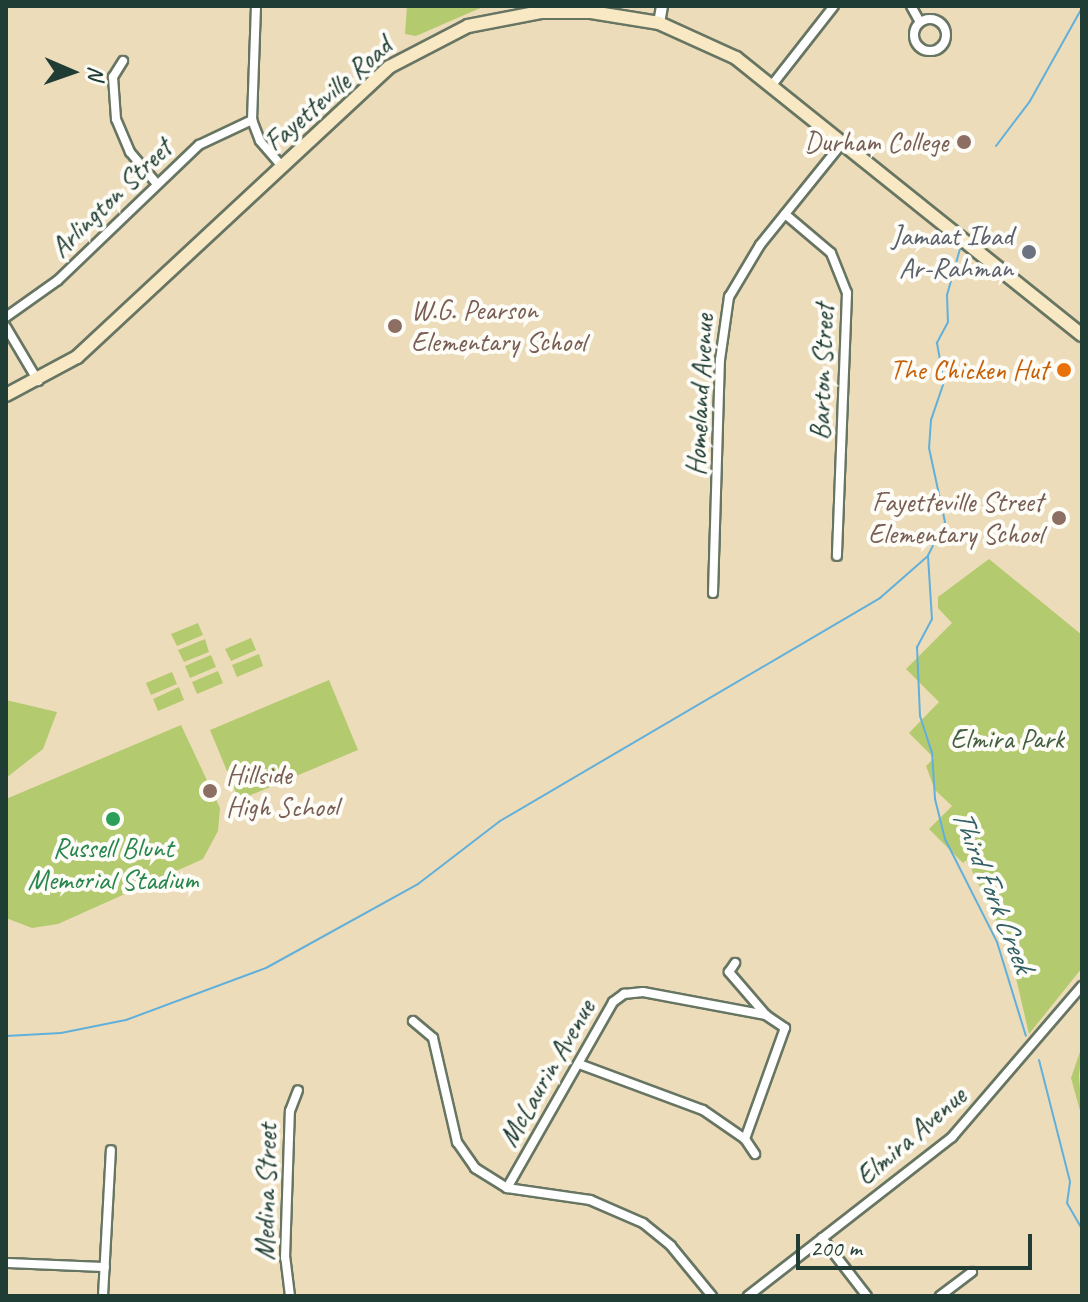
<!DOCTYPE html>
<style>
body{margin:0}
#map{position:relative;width:1088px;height:1302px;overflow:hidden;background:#eddcb9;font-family:Caveat,sans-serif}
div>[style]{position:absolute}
.green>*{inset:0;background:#b4ca6f}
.stream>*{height:2px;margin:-1px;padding:0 1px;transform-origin:1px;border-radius:1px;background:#61b0db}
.roads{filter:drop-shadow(2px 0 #677563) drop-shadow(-2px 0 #677563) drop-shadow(0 2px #677563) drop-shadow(0 -2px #677563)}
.minor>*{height:8px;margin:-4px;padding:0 4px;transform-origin:4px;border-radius:4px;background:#fff}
.minor>.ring{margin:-4px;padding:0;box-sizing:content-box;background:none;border:8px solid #fff;border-radius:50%}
.tertiary>*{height:10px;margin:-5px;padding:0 5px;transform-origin:5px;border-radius:5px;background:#fff}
.secondary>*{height:12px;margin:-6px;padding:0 6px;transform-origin:6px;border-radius:6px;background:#f8e8c3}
.dots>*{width:22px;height:22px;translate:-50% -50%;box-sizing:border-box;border:4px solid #fdfcf7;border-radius:50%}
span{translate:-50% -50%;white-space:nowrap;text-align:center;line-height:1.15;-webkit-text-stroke:8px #fdfcf7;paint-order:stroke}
.street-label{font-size:28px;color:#1f3d34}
.education-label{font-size:28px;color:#785e54}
.right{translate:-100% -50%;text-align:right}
.left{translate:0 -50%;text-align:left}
.worship-label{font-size:28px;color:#5b616d}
.food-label{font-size:28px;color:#c56008}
.park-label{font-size:28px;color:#446043}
.leisure-label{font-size:28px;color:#27864d}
.water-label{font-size:30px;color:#336066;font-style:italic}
.frame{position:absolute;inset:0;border:8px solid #1f3d34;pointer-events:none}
.north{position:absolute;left:32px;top:32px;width:80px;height:80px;-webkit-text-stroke:6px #fdfcf7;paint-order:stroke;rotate:92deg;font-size:22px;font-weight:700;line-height:32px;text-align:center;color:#1f3d34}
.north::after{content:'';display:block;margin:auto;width:28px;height:36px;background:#1f3d34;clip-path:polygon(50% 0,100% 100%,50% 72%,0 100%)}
.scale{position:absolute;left:796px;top:1234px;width:236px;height:36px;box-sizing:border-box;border:4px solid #1f3d34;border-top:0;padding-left:10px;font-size:24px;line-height:28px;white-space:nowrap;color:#1f3d34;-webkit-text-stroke:6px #fdfcf7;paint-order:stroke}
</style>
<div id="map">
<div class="green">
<div style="clip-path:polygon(407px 6px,485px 6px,416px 36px,405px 34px)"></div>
<div style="clip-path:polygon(989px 559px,1082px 635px,1082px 968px,1029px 1034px,1009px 948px,967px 860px,963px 863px,929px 829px,952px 806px,935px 790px,926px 766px,934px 758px,909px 733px,939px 702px,906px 669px,952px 623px,938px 608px,938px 597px)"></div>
<div style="clip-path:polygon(198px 623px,203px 635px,177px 646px,171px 634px)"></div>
<div style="clip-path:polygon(251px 638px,256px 650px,231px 661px,225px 649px)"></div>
<div style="clip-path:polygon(205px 639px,209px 652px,184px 662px,178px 650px)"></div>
<div style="clip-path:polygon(259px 654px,263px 666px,237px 677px,232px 665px)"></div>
<div style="clip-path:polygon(211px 655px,216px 667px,190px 678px,185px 666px)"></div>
<div style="clip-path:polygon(218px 671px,223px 683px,197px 694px,192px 682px)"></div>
<div style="clip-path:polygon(172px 672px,177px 684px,151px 695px,146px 683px)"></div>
<div style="clip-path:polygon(329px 680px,358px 750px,239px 800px,210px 730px)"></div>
<div style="clip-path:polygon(179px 687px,184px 700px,158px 711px,153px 699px)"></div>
<div style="clip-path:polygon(6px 700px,57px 712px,43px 749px,6px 778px)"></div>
<div style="clip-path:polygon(181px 725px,220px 808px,218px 831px,203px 859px,58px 924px,32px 928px,6px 918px,6px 799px)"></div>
<div style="clip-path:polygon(1082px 1046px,1079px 1076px,1082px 1118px,1071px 1078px)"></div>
</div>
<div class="stream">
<div style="left:996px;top:146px;width:56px;rotate:-52.9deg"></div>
<div style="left:1030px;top:101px;width:107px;rotate:-60.8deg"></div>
<div style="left:960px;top:249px;width:48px;rotate:105.8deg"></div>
<div style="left:947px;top:295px;width:27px;rotate:88deg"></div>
<div style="left:948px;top:322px;width:24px;rotate:118deg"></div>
<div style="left:937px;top:343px;width:40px;rotate:80deg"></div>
<div style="left:944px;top:382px;width:40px;rotate:108.9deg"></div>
<div style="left:931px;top:420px;width:28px;rotate:94deg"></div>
<div style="left:929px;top:448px;width:76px;rotate:77.8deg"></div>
<div style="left:945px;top:522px;width:38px;rotate:117deg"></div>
<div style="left:928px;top:556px;width:63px;rotate:86.4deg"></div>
<div style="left:932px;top:619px;width:32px;rotate:118deg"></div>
<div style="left:917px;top:647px;width:69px;rotate:87.5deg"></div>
<div style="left:920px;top:716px;width:38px;rotate:72deg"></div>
<div style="left:932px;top:752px;width:47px;rotate:86.3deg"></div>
<div style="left:935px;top:799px;width:41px;rotate:76deg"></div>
<div style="left:945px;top:839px;width:115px;rotate:63.2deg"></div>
<div style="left:997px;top:942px;width:98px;rotate:72.9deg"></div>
<div style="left:6px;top:1036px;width:55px;rotate:-3.1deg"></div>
<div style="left:61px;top:1033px;width:66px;rotate:-11.3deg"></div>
<div style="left:126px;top:1020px;width:149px;rotate:-20.4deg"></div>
<div style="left:266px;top:968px;width:174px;rotate:-28.9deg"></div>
<div style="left:418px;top:884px;width:103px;rotate:-37.5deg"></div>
<div style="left:500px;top:821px;width:441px;rotate:-30.4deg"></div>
<div style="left:880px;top:598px;width:64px;rotate:-41.2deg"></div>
<div style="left:1039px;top:1060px;width:126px;rotate:75.7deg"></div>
<div style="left:1070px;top:1182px;width:21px;rotate:98deg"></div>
<div style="left:1067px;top:1203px;width:30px;rotate:60deg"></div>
</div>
<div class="roads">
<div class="minor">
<div style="left:256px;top:6px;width:114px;rotate:92deg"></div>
<div style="left:252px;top:120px;width:22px;rotate:69deg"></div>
<div style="left:260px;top:141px;width:33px;rotate:49deg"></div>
<div style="left:911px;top:6px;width:18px;rotate:61deg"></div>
<div class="ring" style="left:914px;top:19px;width:24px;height:24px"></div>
<div style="left:123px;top:61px;width:19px;rotate:122deg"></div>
<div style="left:113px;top:77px;width:42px;rotate:85.9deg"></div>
<div style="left:116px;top:119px;width:36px;rotate:67deg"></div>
<div style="left:130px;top:152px;width:42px;rotate:49.8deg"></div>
<div style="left:772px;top:85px;width:100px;rotate:-51.9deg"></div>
<div style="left:785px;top:214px;width:60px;rotate:40.3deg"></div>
<div style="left:831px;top:253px;width:43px;rotate:68.2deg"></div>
<div style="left:847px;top:293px;width:263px;rotate:92.2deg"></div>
<div style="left:6px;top:317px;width:64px;rotate:-35.4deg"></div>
<div style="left:58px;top:280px;width:195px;rotate:-43.8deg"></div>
<div style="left:199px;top:145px;width:59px;rotate:-25.3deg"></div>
<div style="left:6px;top:327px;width:63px;rotate:59.3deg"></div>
<div style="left:713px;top:593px;width:233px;rotate:-88.3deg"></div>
<div style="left:720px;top:360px;width:64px;rotate:-81.9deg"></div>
<div style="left:729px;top:297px;width:61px;rotate:-59.2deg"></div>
<div style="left:760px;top:245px;width:132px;rotate:-51.1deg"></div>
<div style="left:413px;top:1021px;width:26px;rotate:40deg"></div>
<div style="left:433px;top:1038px;width:107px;rotate:77deg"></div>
<div style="left:457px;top:1142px;width:32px;rotate:55deg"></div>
<div style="left:475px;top:1168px;width:38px;rotate:32deg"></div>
<div style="left:507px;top:1188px;width:84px;rotate:8.2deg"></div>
<div style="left:590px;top:1200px;width:58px;rotate:23.5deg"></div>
<div style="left:643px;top:1223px;width:36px;rotate:39deg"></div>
<div style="left:671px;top:1246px;width:65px;rotate:50.6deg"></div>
<div style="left:579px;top:1064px;width:132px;rotate:20.4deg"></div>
<div style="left:703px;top:1110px;width:51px;rotate:34.6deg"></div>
<div style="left:745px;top:1139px;width:18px;rotate:56deg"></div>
<div style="left:745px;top:1139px;width:118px;rotate:-70.2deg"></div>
<div style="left:785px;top:1028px;width:23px;rotate:-146deg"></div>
<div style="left:507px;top:1188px;width:214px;rotate:-60.3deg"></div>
<div style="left:613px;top:1002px;width:14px;rotate:-36deg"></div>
<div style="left:624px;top:994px;width:19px;rotate:-6deg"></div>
<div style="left:643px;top:992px;width:125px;rotate:10.6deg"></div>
<div style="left:766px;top:1015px;width:57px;rotate:-130.7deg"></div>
<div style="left:729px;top:972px;width:11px;rotate:-56deg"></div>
<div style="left:822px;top:1238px;width:73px;rotate:52.2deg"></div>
<div style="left:6px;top:1263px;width:99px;rotate:2.3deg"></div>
<div style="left:103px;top:1296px;width:146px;rotate:-86.9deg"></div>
<div style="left:290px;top:1296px;width:38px;rotate:-97deg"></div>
<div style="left:285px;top:1258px;width:147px;rotate:-88.1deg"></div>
<div style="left:290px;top:1111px;width:22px;rotate:-69deg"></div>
<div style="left:748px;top:1296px;width:259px;rotate:-37.9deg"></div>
<div style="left:952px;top:1137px;width:199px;rotate:-49.3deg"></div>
<div style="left:940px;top:1296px;width:40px;rotate:-37deg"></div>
</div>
<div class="tertiary">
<div style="left:659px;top:23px;width:17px;rotate:-80deg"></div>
</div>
<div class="secondary">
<div style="left:6px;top:395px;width:81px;rotate:-28.2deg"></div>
<div style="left:77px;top:357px;width:426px;rotate:-42.9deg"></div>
<div style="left:389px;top:67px;width:89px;rotate:-27.4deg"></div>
<div style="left:468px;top:26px;width:74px;rotate:-10.9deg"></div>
<div style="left:541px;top:12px;width:50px"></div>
<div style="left:591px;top:12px;width:69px;rotate:9.2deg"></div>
<div style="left:659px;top:23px;width:85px;rotate:24.4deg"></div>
<div style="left:736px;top:58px;width:443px;rotate:38.7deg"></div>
</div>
</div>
<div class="dots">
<div style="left:964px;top:142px;background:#8d6e63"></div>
<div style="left:1029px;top:252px;background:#6b7280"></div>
<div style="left:395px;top:326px;background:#8d6e63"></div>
<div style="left:1064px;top:370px;background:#e8710a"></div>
<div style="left:1059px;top:518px;background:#8d6e63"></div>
<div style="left:210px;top:791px;background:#8d6e63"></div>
<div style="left:113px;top:819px;background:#2e9e5b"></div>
</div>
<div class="street-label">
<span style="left:328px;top:94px;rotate:-41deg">Fayetteville Road</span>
<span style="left:111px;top:198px;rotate:-44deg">Arlington Street</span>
<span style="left:822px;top:372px;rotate:-88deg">Barton Street</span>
<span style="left:700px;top:395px;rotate:-87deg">Homeland Avenue</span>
<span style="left:547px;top:1073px;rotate:-60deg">McLaurin Avenue</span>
<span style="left:911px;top:1136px;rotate:-41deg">Elmira Avenue</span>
<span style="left:266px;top:1192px;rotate:-89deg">Medina Street</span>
</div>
<div class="education-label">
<span class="right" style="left:948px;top:142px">Durham College</span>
<span class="left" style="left:411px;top:326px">W.G. Pearson<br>Elementary School</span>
<span class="right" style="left:1043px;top:518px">Fayetteville Street<br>Elementary School</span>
<span class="left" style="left:226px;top:791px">Hillside<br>High School</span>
</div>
<div class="worship-label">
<span class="right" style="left:1013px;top:252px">Jamaat Ibad<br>Ar-Rahman</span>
</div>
<div class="food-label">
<span class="right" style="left:1048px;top:370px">The Chicken Hut</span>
</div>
<div class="park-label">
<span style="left:1007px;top:739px">Elmira Park</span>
</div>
<div class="leisure-label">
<span style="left:113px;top:864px">Russell Blunt<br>Memorial Stadium</span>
</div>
<div class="water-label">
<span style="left:993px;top:890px;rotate:68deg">Third Fork Creek</span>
</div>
<div class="frame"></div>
<div class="north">N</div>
<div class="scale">200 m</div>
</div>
